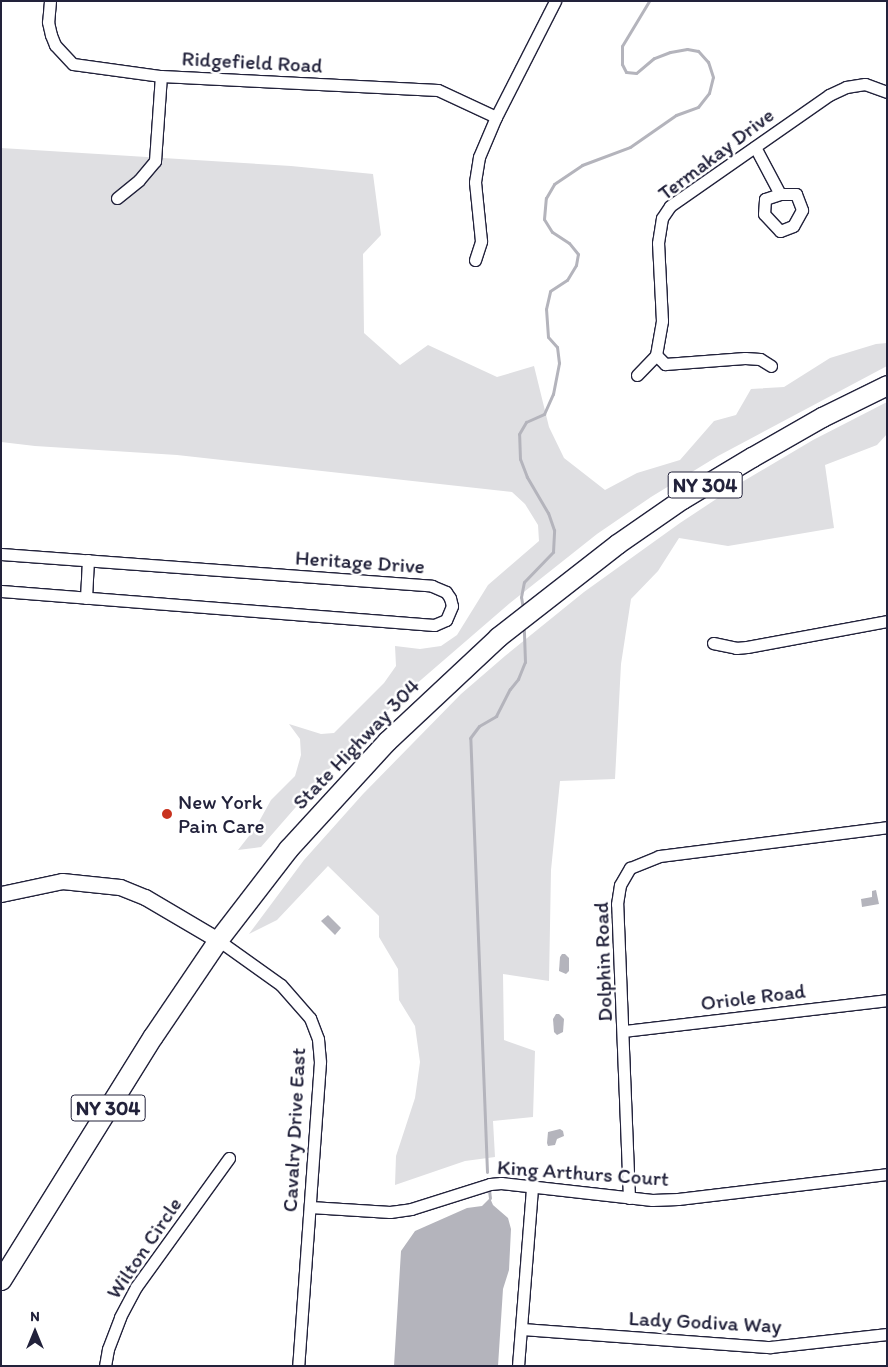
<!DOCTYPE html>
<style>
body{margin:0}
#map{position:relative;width:888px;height:1367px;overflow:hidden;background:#fff;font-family:Itim,sans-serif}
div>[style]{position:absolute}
.green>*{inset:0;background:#dfdfe2}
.water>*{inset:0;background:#b4b4bc}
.stream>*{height:3px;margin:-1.5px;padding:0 1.5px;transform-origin:1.5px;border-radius:1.5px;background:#b4b4bc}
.roads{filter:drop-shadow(1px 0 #22223b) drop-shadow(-1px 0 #22223b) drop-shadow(0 1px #22223b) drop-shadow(0 -1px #22223b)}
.minor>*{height:11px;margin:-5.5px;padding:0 5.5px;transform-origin:5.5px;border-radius:5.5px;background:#fff}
.tertiary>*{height:15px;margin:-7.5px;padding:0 7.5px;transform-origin:7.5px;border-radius:7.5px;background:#fff}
.primary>*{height:19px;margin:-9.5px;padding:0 9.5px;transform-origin:9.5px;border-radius:9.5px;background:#fff}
.dots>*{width:14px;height:14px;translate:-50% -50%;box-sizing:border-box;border:2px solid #fff;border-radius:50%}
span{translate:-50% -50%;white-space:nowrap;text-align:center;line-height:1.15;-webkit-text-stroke:5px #fff;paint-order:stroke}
.shield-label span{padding:1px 4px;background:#fff;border:1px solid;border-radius:4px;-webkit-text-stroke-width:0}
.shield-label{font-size:20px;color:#22223b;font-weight:700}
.street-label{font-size:21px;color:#22223b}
.poi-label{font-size:21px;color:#22223b}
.left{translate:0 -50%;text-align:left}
.frame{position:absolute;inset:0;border:2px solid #22223b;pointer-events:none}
.north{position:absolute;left:10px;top:1307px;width:50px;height:50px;-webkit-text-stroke:4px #fff;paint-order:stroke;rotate:0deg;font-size:14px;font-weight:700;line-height:20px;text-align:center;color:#22223b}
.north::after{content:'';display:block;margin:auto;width:18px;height:22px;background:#22223b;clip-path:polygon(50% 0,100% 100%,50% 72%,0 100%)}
</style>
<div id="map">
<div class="green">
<div style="clip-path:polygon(1px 148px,291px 166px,373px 174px,381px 235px,363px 254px,364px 333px,400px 365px,428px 345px,497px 377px,534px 366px,549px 427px,564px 458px,605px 490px,637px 473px,680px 460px,714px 421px,736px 415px,751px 389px,784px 387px,830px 358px,876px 344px,887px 343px,887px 366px,718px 456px,651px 497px,597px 534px,510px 603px,400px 698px,329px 769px,261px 847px,238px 850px,256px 827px,271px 800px,295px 776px,301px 755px,300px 739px,289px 724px,321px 734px,334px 733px,384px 683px,396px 666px,395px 646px,420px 649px,441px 646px,457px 635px,488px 585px,539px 541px,538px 525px,525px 504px,512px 492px,177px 455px,35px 446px,1px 442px)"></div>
<div style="clip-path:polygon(887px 402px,887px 434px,877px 445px,825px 465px,834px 528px,728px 546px,679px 538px,658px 571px,631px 599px,621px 664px,615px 779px,560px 781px,551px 870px,549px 981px,503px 974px,504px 1040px,535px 1051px,533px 1117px,493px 1121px,495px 1157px,465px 1161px,395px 1185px,396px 1156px,415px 1098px,420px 1062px,415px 1026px,399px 1000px,398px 969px,379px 937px,379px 916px,328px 866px,277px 920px,249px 934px,304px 860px,363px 794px,461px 694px,505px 656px,584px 592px,680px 523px,742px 482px,813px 440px)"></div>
</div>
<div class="water">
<div style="clip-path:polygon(876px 890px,879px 904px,862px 907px,861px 899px,872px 897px,872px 891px)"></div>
<div style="clip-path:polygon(328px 915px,341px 928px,335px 935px,321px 921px)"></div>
<div style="clip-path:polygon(562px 954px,565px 954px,569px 958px,569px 971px,566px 974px,559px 971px,560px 957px)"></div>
<div style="clip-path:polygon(556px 1014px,559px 1014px,564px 1019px,563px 1032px,557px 1035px,554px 1032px,553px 1019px)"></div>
<div style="clip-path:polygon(560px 1129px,563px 1131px,564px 1136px,557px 1139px,555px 1145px,548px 1146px,547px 1143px,548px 1132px)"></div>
<div style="clip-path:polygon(490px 1198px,493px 1205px,508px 1218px,511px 1229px,509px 1270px,503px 1289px,498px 1366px,394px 1366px,401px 1251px,415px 1231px,467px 1208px,482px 1206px)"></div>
</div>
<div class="stream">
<div style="left:523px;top:609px;width:12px;rotate:-99deg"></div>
<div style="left:521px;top:597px;width:15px;rotate:-79deg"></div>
<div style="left:524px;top:582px;width:42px;rotate:-46deg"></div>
<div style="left:553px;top:552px;width:22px;rotate:-87deg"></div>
<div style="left:554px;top:530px;width:18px;rotate:-109deg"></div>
<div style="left:548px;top:513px;width:42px;rotate:-120.3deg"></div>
<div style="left:527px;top:477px;width:19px;rotate:-111deg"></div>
<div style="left:520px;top:459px;width:25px;rotate:-92deg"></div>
<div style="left:519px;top:434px;width:14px;rotate:-60deg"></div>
<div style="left:526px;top:422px;width:20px;rotate:-24deg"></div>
<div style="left:544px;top:414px;width:22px;rotate:-66deg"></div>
<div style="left:553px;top:394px;width:32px;rotate:-79deg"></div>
<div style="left:559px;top:363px;width:16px;rotate:-97deg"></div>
<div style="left:557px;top:347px;width:13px;rotate:-132deg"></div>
<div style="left:548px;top:337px;width:28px;rotate:-94deg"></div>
<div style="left:546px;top:309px;width:18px;rotate:-77deg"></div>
<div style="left:550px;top:291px;width:20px;rotate:-33deg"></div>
<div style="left:567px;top:280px;width:17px;rotate:-59deg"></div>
<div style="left:576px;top:265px;width:11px;rotate:-80deg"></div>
<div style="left:578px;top:254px;width:14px;rotate:-129deg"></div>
<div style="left:569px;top:243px;width:20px;rotate:-147deg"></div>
<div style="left:552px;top:232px;width:15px;rotate:-122deg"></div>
<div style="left:544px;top:219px;width:21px;rotate:-85deg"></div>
<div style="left:546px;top:198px;width:16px;rotate:-60deg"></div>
<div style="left:554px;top:184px;width:34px;rotate:-34deg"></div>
<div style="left:582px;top:165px;width:51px;rotate:-20.6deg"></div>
<div style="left:630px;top:147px;width:56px;rotate:-34.8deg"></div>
<div style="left:676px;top:115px;width:23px;rotate:-20deg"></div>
<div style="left:698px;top:107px;width:18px;rotate:-52deg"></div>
<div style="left:709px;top:93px;width:16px;rotate:-76deg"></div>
<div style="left:713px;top:77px;width:16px;rotate:-108deg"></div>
<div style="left:708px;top:62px;width:15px;rotate:-132deg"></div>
<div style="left:698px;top:51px;width:11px;rotate:-170deg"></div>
<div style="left:687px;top:49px;width:17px;rotate:170deg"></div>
<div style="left:670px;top:52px;width:17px;rotate:159deg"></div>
<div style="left:654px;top:58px;width:23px;rotate:140deg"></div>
<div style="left:636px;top:73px;width:10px;rotate:-174deg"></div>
<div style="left:626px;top:72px;width:9px;rotate:-117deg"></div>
<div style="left:622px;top:64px;width:18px;rotate:-90deg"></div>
<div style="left:622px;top:46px;width:52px;rotate:-59deg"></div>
<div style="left:487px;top:1172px;width:434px;rotate:-92.2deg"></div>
<div style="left:470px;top:738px;width:15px;rotate:-53deg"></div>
<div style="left:479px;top:726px;width:20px;rotate:-30deg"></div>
<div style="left:496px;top:716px;width:30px;rotate:-63deg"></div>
<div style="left:510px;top:689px;width:13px;rotate:-51deg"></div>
<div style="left:518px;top:679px;width:18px;rotate:-68deg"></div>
<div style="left:525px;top:662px;width:37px;rotate:-92deg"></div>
<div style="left:489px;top:1190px;width:8px;rotate:83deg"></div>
</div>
<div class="roads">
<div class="minor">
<div style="left:50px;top:1px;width:21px;rotate:95deg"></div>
<div style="left:48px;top:22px;width:13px;rotate:77deg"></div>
<div style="left:51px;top:35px;width:11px;rotate:68deg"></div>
<div style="left:55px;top:45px;width:26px;rotate:47deg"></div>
<div style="left:73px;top:64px;width:89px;rotate:7.8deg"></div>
<div style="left:161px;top:76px;width:277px;rotate:2.9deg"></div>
<div style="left:438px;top:90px;width:64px;rotate:25deg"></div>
<div style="left:755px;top:147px;width:53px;rotate:62deg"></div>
<div style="left:780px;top:194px;width:16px"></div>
<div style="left:796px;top:194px;width:17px;rotate:69deg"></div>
<div style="left:802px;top:210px;width:18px;rotate:119deg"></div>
<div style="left:793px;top:226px;width:14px;rotate:159deg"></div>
<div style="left:780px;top:231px;width:23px;rotate:-133deg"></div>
<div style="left:764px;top:214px;width:15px;rotate:-86deg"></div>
<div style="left:765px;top:199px;width:16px;rotate:-18deg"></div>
<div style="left:117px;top:198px;width:28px;rotate:-39deg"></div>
<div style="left:139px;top:180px;width:25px;rotate:-50deg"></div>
<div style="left:155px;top:161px;width:85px;rotate:-86deg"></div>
<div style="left:475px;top:260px;width:20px;rotate:-72deg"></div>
<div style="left:481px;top:241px;width:59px;rotate:-95.8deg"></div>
<div style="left:475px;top:182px;width:25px;rotate:-81deg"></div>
<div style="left:479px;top:157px;width:43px;rotate:-67deg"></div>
<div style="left:496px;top:117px;width:130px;rotate:-63deg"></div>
<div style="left:656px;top:355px;width:13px;rotate:45deg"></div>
<div style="left:665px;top:364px;width:80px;rotate:-4.3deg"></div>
<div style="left:745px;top:358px;width:15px;rotate:4deg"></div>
<div style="left:760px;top:359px;width:13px;rotate:32deg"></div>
<div style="left:637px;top:375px;width:28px;rotate:-46deg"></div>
<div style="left:656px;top:355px;width:35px;rotate:-80deg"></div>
<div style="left:662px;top:321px;width:78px;rotate:-92.9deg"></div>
<div style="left:658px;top:243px;width:25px;rotate:-81deg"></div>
<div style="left:662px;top:218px;width:14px;rotate:-56deg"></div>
<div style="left:670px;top:206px;width:194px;rotate:-34.9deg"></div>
<div style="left:829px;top:95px;width:19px;rotate:-25deg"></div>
<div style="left:846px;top:87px;width:19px;rotate:-9deg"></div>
<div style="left:865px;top:84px;width:23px;rotate:20deg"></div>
<div style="left:1px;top:554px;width:432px;rotate:4.2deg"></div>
<div style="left:432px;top:586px;width:15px;rotate:23deg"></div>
<div style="left:446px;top:592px;width:7px;rotate:56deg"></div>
<div style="left:450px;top:598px;width:8px;rotate:76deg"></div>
<div style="left:452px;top:606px;width:15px;rotate:113deg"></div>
<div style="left:446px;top:620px;width:13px;rotate:157deg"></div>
<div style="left:434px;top:625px;width:434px;rotate:-175.5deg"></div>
<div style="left:86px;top:598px;width:38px;rotate:-87deg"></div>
<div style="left:713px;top:643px;width:24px;rotate:12deg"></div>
<div style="left:736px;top:648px;width:11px;rotate:-5deg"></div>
<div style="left:747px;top:647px;width:142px;rotate:-10.5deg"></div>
<div style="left:218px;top:940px;width:77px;rotate:35.5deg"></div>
<div style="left:281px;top:985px;width:44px;rotate:48.7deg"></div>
<div style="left:310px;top:1018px;width:22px;rotate:69deg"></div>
<div style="left:318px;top:1039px;width:23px;rotate:85deg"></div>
<div style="left:320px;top:1062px;width:305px;rotate:94.1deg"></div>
<div style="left:624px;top:1031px;width:265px;rotate:-6.7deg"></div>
<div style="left:629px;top:1198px;width:294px;rotate:-92.3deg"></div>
<div style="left:617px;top:904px;width:19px;rotate:-81deg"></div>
<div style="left:620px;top:885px;width:20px;rotate:-60deg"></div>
<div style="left:630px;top:868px;width:31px;rotate:-22deg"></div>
<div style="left:659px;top:856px;width:230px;rotate:-7.2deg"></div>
<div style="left:310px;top:1207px;width:80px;rotate:3.6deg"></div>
<div style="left:390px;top:1212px;width:21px;rotate:-8deg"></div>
<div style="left:411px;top:1209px;width:83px;rotate:-17.6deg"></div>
<div style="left:490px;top:1184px;width:11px;rotate:-5deg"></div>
<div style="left:501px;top:1183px;width:152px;rotate:6.4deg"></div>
<div style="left:652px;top:1200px;width:26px;rotate:-2deg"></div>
<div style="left:678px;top:1199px;width:210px;rotate:-6.8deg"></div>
<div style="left:522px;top:1329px;width:249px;rotate:4.2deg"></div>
<div style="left:770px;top:1347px;width:118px;rotate:-6.3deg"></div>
<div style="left:105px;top:1366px;width:17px;rotate:-80deg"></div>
<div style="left:108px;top:1349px;width:34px;rotate:-69deg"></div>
<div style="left:120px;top:1317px;width:34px;rotate:-62deg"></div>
<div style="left:136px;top:1287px;width:159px;rotate:-54.2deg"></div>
<div style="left:518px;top:1366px;width:179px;rotate:-85.5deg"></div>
</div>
<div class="tertiary">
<div style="left:1px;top:894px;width:62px;rotate:-12deg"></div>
<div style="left:62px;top:881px;width:58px;rotate:5.9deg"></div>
<div style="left:120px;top:887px;width:27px;rotate:22deg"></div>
<div style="left:145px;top:897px;width:85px;rotate:30.5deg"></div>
</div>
<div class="primary">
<div style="left:1px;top:1280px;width:287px;rotate:-58.1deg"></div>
<div style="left:153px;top:1036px;width:116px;rotate:-55.9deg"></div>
<div style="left:218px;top:940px;width:115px;rotate:-52.4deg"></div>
<div style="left:288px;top:849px;width:147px;rotate:-47.5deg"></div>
<div style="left:387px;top:741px;width:152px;rotate:-43.1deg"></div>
<div style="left:498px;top:637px;width:151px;rotate:-38deg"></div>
<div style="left:617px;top:544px;width:79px;rotate:-34.7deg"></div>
<div style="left:682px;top:499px;width:82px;rotate:-31deg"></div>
<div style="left:752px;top:457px;width:81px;rotate:-29.7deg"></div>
<div style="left:822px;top:417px;width:72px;rotate:-26.2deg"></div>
</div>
</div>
<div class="dots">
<div style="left:167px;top:814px;background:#c8321e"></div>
</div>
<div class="shield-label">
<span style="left:705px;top:485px">NY 304</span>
<span style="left:108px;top:1108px">NY 304</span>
</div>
<div class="street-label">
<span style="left:252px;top:62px;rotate:3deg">Ridgefield Road</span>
<span style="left:716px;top:154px;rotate:-37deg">Termakay Drive</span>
<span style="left:360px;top:562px;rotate:4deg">Heritage Drive</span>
<span style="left:356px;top:744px;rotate:-46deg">State Highway 304</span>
<span style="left:603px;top:962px;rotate:-92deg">Dolphin Road</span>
<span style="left:753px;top:997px;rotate:-7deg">Oriole Road</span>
<span style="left:294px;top:1130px;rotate:-87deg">Cavalry Drive East</span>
<span style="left:583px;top:1173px;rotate:4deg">King Arthurs Court</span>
<span style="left:144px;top:1248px;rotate:-56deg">Wilton Circle</span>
<span style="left:705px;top:1322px;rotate:3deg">Lady Godiva Way</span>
</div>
<div class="poi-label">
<span class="left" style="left:178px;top:814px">New York<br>Pain Care</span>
</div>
<div class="frame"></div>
<div class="north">N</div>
</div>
